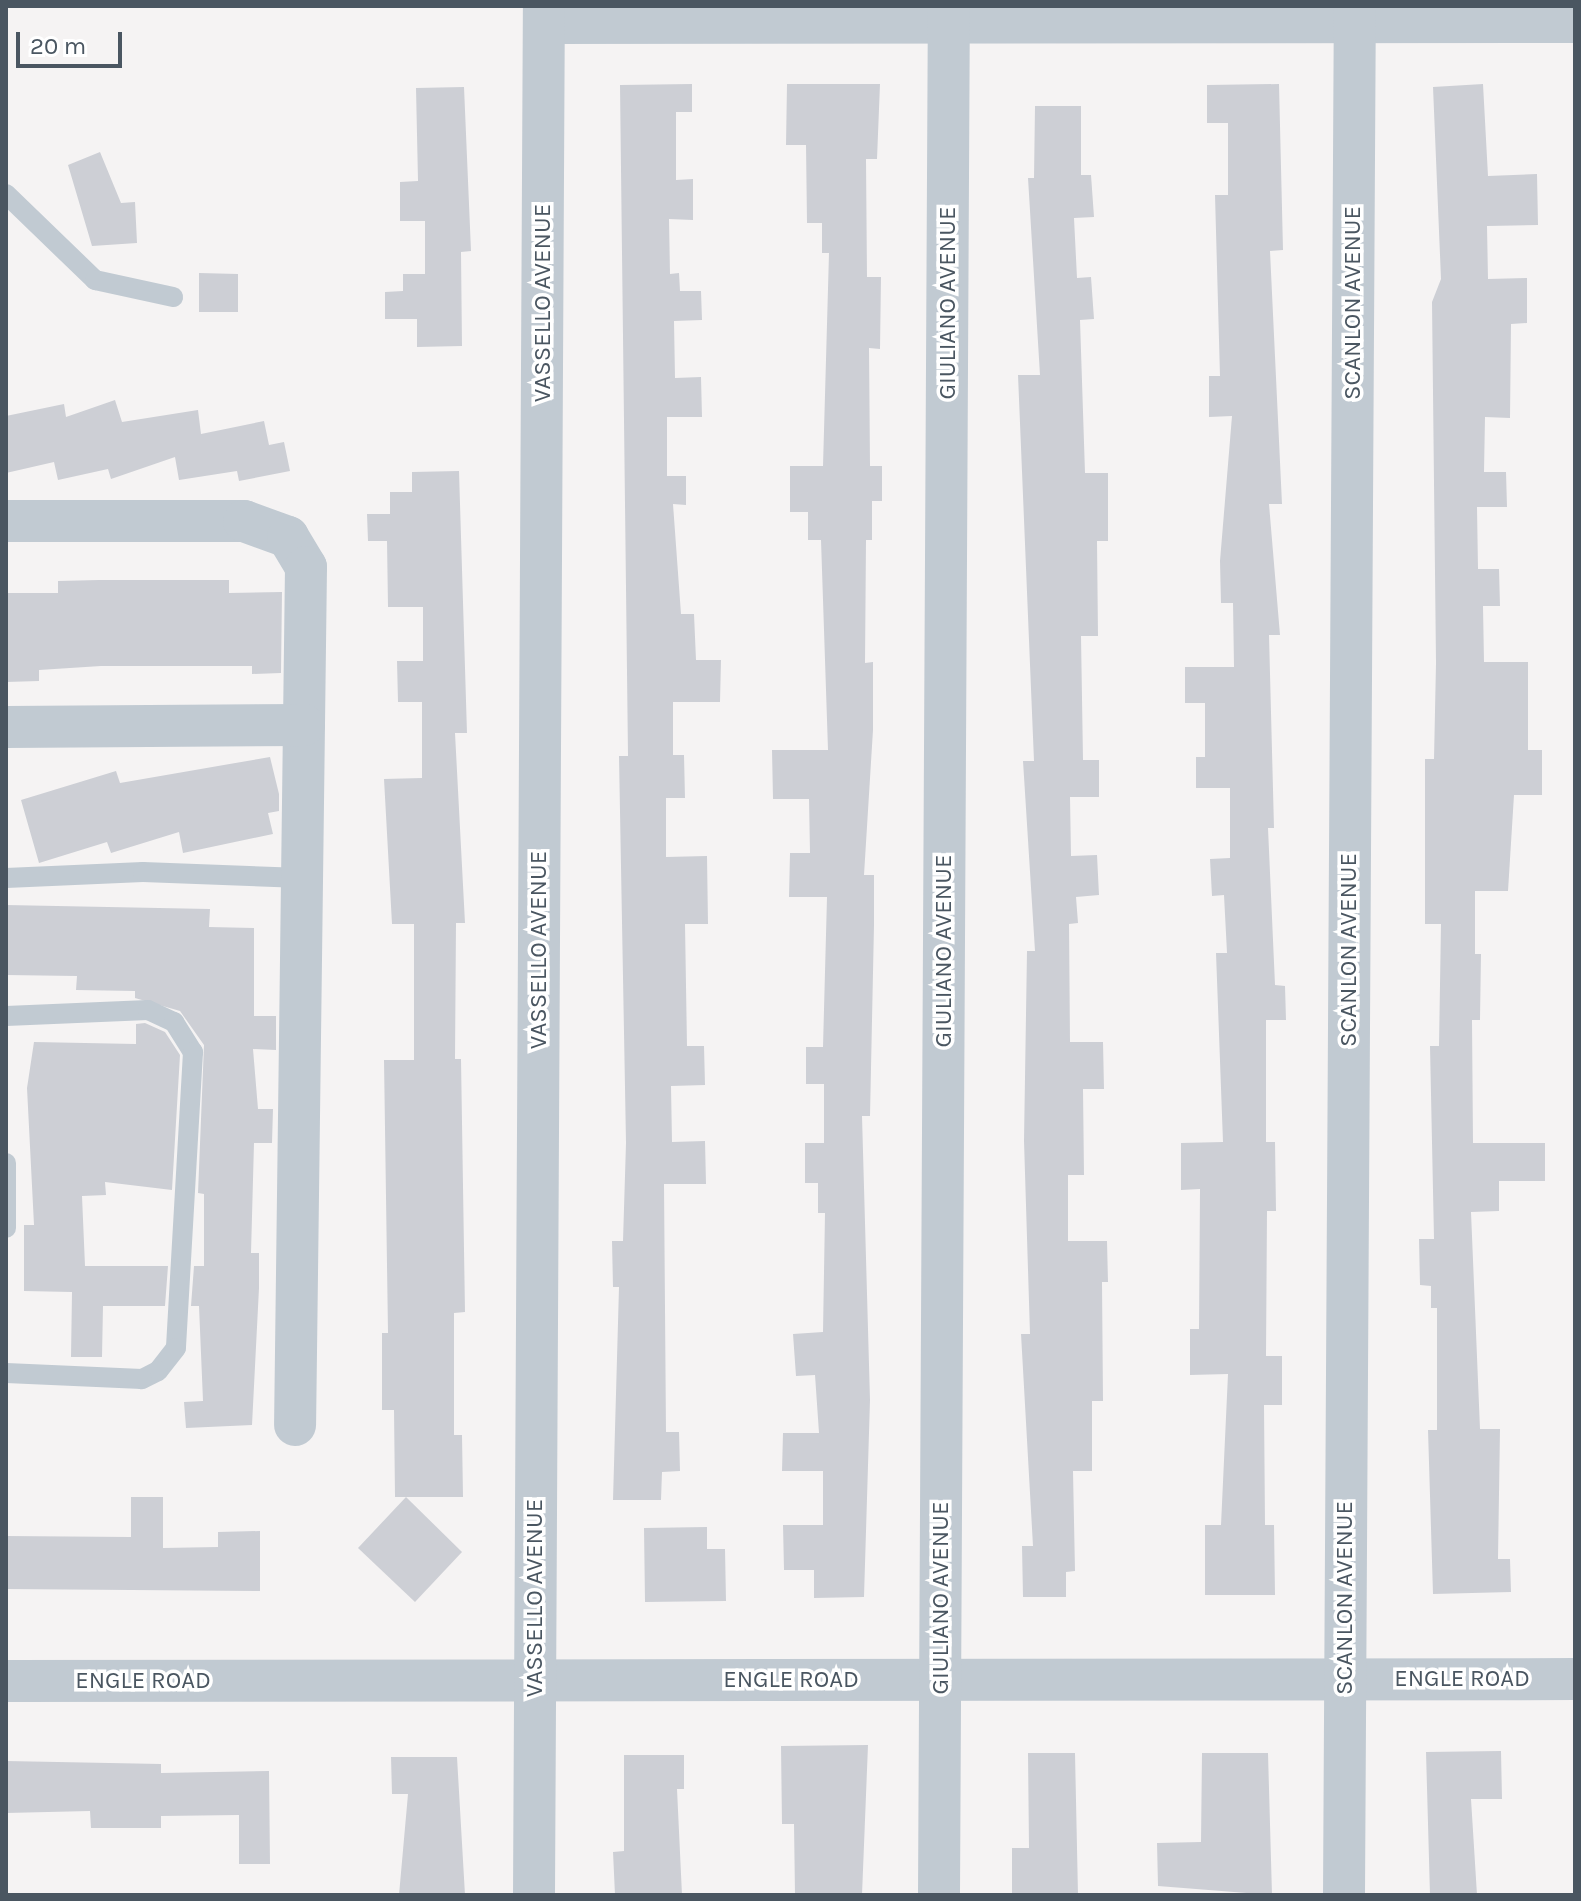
<!DOCTYPE html>
<style>
body{margin:0}
#map{position:relative;width:1581px;height:1901px;overflow:hidden;background:#f5f3f3;font-family:Karla,sans-serif}
div>[style]{position:absolute}
.building>*{inset:0;background:#cdcfd5}
.lane>*{height:20px;margin:-10px;padding:0 10px;transform-origin:10px;border-radius:10px;background:#c1cad2}
.street>*{height:42px;margin:-21px;padding:0 21px;transform-origin:21px;border-radius:21px;background:#c1cad2}
span{translate:-50% -50%;white-space:nowrap;text-align:center;line-height:1.15;-webkit-text-stroke:7px #fff;paint-order:stroke}
.street-label{font-size:24px;color:#4a5661}
.frame{position:absolute;inset:0;border:8px solid #4a5661;pointer-events:none}
.scale{position:absolute;left:16px;top:32px;width:106px;height:36px;box-sizing:border-box;border:4px solid #4a5661;border-top:0;padding-left:10px;font-size:24px;line-height:28px;white-space:nowrap;color:#4a5661;-webkit-text-stroke:6px #fff;paint-order:stroke}
</style>
<div id="map">
<div class="building">
<div style="clip-path:polygon(692px 84px,692px 112px,676px 112px,676px 180px,693px 179px,693px 220px,669px 219px,670px 274px,679px 273px,680px 291px,701px 291px,702px 320px,674px 321px,675px 378px,701px 377px,702px 417px,667px 417px,667px 476px,686px 476px,686px 505px,673px 504px,681px 614px,694px 614px,696px 660px,721px 660px,720px 702px,673px 702px,673px 755px,684px 755px,685px 798px,666px 798px,666px 857px,707px 856px,708px 924px,685px 924px,687px 1046px,704px 1046px,705px 1085px,671px 1086px,672px 1142px,705px 1141px,706px 1184px,664px 1184px,666px 1432px,679px 1432px,680px 1471px,662px 1472px,661px 1500px,613px 1500px,619px 1287px,613px 1287px,612px 1241px,623px 1241px,626px 1143px,619px 756px,628px 756px,620px 85px)"></div>
<div style="clip-path:polygon(787px 84px,880px 84px,877px 159px,866px 159px,867px 277px,881px 277px,880px 349px,869px 348px,870px 466px,882px 466px,882px 501px,872px 501px,872px 540px,866px 540px,865px 663px,873px 662px,873px 730px,864px 875px,874px 875px,874px 925px,870px 1116px,862px 1116px,870px 1400px,864px 1597px,814px 1598px,814px 1570px,784px 1570px,783px 1525px,823px 1525px,823px 1471px,782px 1471px,783px 1433px,819px 1433px,815px 1375px,796px 1376px,793px 1334px,823px 1332px,825px 1213px,818px 1213px,818px 1183px,805px 1183px,805px 1143px,824px 1143px,824px 1084px,806px 1084px,806px 1047px,823px 1047px,827px 897px,789px 897px,790px 853px,810px 853px,809px 799px,773px 799px,772px 750px,828px 750px,821px 540px,808px 540px,808px 512px,790px 512px,790px 466px,823px 466px,829px 253px,822px 253px,822px 223px,807px 223px,806px 145px,786px 145px)"></div>
<div style="clip-path:polygon(1279px 84px,1283px 250px,1270px 251px,1282px 504px,1269px 504px,1280px 635px,1269px 635px,1274px 828px,1268px 828px,1275px 985px,1285px 986px,1286px 1020px,1266px 1020px,1266px 1142px,1275px 1142px,1276px 1211px,1267px 1211px,1266px 1356px,1282px 1356px,1282px 1405px,1264px 1405px,1265px 1525px,1274px 1525px,1275px 1595px,1205px 1595px,1205px 1525px,1221px 1525px,1228px 1374px,1190px 1375px,1190px 1329px,1199px 1329px,1200px 1189px,1181px 1190px,1181px 1143px,1223px 1142px,1216px 953px,1227px 953px,1224px 895px,1212px 896px,1210px 859px,1230px 858px,1230px 788px,1196px 788px,1196px 757px,1205px 757px,1205px 703px,1185px 703px,1185px 667px,1234px 667px,1233px 603px,1221px 603px,1220px 561px,1232px 416px,1209px 417px,1209px 376px,1220px 376px,1215px 195px,1228px 195px,1228px 123px,1207px 123px,1207px 85px)"></div>
<div style="clip-path:polygon(1483px 84px,1488px 176px,1537px 174px,1538px 225px,1487px 226px,1488px 279px,1527px 278px,1527px 323px,1511px 324px,1510px 418px,1485px 417px,1484px 472px,1506px 472px,1507px 507px,1477px 507px,1478px 569px,1499px 569px,1500px 606px,1483px 606px,1484px 662px,1528px 662px,1528px 750px,1542px 750px,1542px 795px,1514px 795px,1508px 891px,1475px 891px,1475px 954px,1481px 954px,1480px 1020px,1472px 1020px,1473px 1143px,1545px 1143px,1545px 1181px,1499px 1181px,1499px 1211px,1471px 1212px,1480px 1429px,1500px 1429px,1498px 1559px,1510px 1559px,1511px 1592px,1433px 1594px,1428px 1430px,1437px 1430px,1437px 1308px,1431px 1308px,1431px 1286px,1420px 1285px,1419px 1239px,1434px 1239px,1430px 1046px,1439px 1046px,1441px 924px,1425px 924px,1425px 759px,1434px 759px,1436px 663px,1432px 302px,1441px 279px,1433px 87px)"></div>
<div style="clip-path:polygon(464px 87px,471px 251px,461px 252px,462px 346px,417px 347px,417px 319px,385px 319px,385px 292px,403px 291px,403px 274px,425px 274px,425px 221px,400px 221px,400px 182px,418px 181px,416px 88px)"></div>
<div style="clip-path:polygon(1035px 106px,1081px 106px,1081px 175px,1091px 175px,1094px 217px,1074px 218px,1077px 278px,1091px 277px,1094px 319px,1080px 320px,1085px 473px,1108px 473px,1108px 541px,1097px 541px,1098px 636px,1081px 636px,1083px 760px,1099px 760px,1099px 797px,1070px 797px,1071px 856px,1097px 855px,1099px 895px,1076px 897px,1078px 923px,1069px 924px,1070px 1042px,1103px 1042px,1104px 1089px,1083px 1089px,1084px 1175px,1068px 1175px,1068px 1241px,1107px 1241px,1108px 1282px,1102px 1282px,1103px 1401px,1092px 1401px,1092px 1471px,1073px 1471px,1075px 1571px,1066px 1572px,1066px 1597px,1023px 1597px,1022px 1546px,1033px 1546px,1021px 1334px,1030px 1334px,1024px 1141px,1027px 951px,1035px 951px,1023px 761px,1034px 761px,1018px 375px,1040px 375px,1028px 178px,1034px 178px)"></div>
<div style="clip-path:polygon(100px 152px,121px 203px,135px 202px,137px 243px,92px 246px,68px 165px)"></div>
<div style="clip-path:polygon(199px 273px,238px 274px,238px 312px,199px 312px)"></div>
<div style="clip-path:polygon(115px 400px,122px 422px,198px 410px,201px 434px,264px 421px,269px 445px,284px 442px,290px 471px,239px 481px,237px 471px,179px 480px,175px 457px,111px 479px,108px 469px,58px 480px,54px 462px,6px 473px,6px 416px,64px 404px,66px 417px)"></div>
<div style="clip-path:polygon(459px 471px,467px 733px,455px 733px,465px 923px,456px 923px,455px 1059px,461px 1059px,465px 1312px,454px 1313px,454px 1435px,462px 1435px,463px 1497px,395px 1497px,394px 1410px,382px 1410px,382px 1333px,388px 1333px,384px 1060px,414px 1060px,414px 924px,392px 924px,384px 779px,422px 778px,422px 702px,398px 702px,397px 661px,423px 661px,423px 607px,388px 607px,387px 541px,368px 541px,367px 514px,390px 514px,390px 492px,412px 492px,412px 472px)"></div>
<div style="clip-path:polygon(99px 580px,229px 580px,229px 593px,282px 592px,281px 673px,252px 674px,252px 666px,101px 666px,39px 670px,39px 681px,6px 682px,6px 593px,58px 593px,58px 581px)"></div>
<div style="clip-path:polygon(270px 757px,279px 794px,279px 811px,268px 813px,273px 834px,183px 853px,179px 832px,111px 853px,107px 842px,39px 863px,21px 800px,116px 771px,120px 783px)"></div>
<div style="clip-path:polygon(6px 905px,210px 909px,209px 927px,254px 928px,254px 1016px,276px 1016px,276px 1050px,253px 1049px,258px 1109px,273px 1109px,272px 1143px,254px 1143px,251px 1253px,259px 1253px,259px 1288px,252px 1425px,186px 1428px,184px 1402px,203px 1401px,199px 1306px,191px 1306px,194px 1266px,204px 1266px,204px 1194px,198px 1193px,204px 1045px,180px 1011px,135px 998px,135px 991px,76px 990px,77px 976px,6px 975px)"></div>
<div style="clip-path:polygon(145px 1023px,165px 1032px,180px 1055px,172px 1190px,105px 1182px,106px 1195px,82px 1196px,85px 1266px,168px 1266px,165px 1306px,103px 1306px,102px 1357px,71px 1357px,72px 1292px,24px 1291px,24px 1225px,34px 1225px,27px 1088px,34px 1042px,136px 1044px,136px 1024px)"></div>
<div style="clip-path:polygon(131px 1497px,163px 1497px,163px 1548px,218px 1547px,218px 1532px,260px 1531px,260px 1591px,6px 1589px,6px 1536px,131px 1537px)"></div>
<div style="clip-path:polygon(406px 1497px,462px 1552px,415px 1602px,358px 1548px)"></div>
<div style="clip-path:polygon(707px 1527px,707px 1549px,725px 1549px,726px 1601px,645px 1602px,644px 1528px)"></div>
<div style="clip-path:polygon(868px 1745px,862px 1895px,795px 1895px,794px 1824px,782px 1824px,781px 1746px)"></div>
<div style="clip-path:polygon(1501px 1751px,1502px 1799px,1471px 1799px,1477px 1895px,1430px 1895px,1426px 1752px)"></div>
<div style="clip-path:polygon(1028px 1753px,1075px 1753px,1078px 1895px,1012px 1895px,1012px 1848px,1029px 1848px)"></div>
<div style="clip-path:polygon(1202px 1753px,1268px 1753px,1272px 1895px,1158px 1886px,1157px 1843px,1201px 1842px)"></div>
<div style="clip-path:polygon(624px 1755px,684px 1755px,684px 1789px,677px 1789px,682px 1895px,615px 1895px,613px 1852px,624px 1851px)"></div>
<div style="clip-path:polygon(391px 1757px,457px 1757px,465px 1895px,399px 1895px,408px 1794px,392px 1794px)"></div>
<div style="clip-path:polygon(6px 1761px,161px 1764px,161px 1773px,269px 1771px,270px 1864px,239px 1864px,239px 1815px,161px 1816px,161px 1828px,91px 1828px,90px 1811px,6px 1813px)"></div>
</div>
<div class="lane">
<div style="left:6px;top:194px;width:124px;rotate:44deg"></div>
<div style="left:95px;top:280px;width:80px;rotate:12.3deg"></div>
<div style="left:6px;top:878px;width:137px;rotate:-2.5deg"></div>
<div style="left:143px;top:872px;width:159px;rotate:2.2deg"></div>
<div style="left:6px;top:1016px;width:142px;rotate:-2.4deg"></div>
<div style="left:148px;top:1010px;width:29px;rotate:25deg"></div>
<div style="left:174px;top:1022px;width:36px;rotate:58deg"></div>
<div style="left:193px;top:1052px;width:296px;rotate:93.3deg"></div>
<div style="left:176px;top:1348px;width:29px;rotate:128deg"></div>
<div style="left:158px;top:1371px;width:18px;rotate:153deg"></div>
<div style="left:142px;top:1379px;width:136px;rotate:-177.5deg"></div>
<div style="left:6px;top:1163px;width:65px;rotate:90deg"></div>
</div>
<div class="street">
<div style="left:544px;top:23px;width:1031px;rotate:-0.06deg"></div>
<div style="left:6px;top:521px;width:238px"></div>
<div style="left:244px;top:521px;width:47px;rotate:20deg"></div>
<div style="left:288px;top:537px;width:35px;rotate:59deg"></div>
<div style="left:306px;top:567px;width:858px;rotate:90.73deg"></div>
<div style="left:6px;top:727px;width:298px;rotate:-0.4deg"></div>
<div style="left:6px;top:1681px;width:1569px;rotate:-0.07deg"></div>
<div style="left:534px;top:1895px;width:1889px;rotate:-89.7deg"></div>
<div style="left:939px;top:1895px;width:1889px;rotate:-89.7deg"></div>
<div style="left:1344px;top:1895px;width:1889px;rotate:-89.67deg"></div>
</div>
<div class="street-label">
<span style="left:543px;top:303px;rotate:-90deg">VASSELLO AVENUE</span>
<span style="left:948px;top:303px;rotate:-90deg">GIULIANO AVENUE</span>
<span style="left:1353px;top:303px;rotate:-90deg">SCANLON AVENUE</span>
<span style="left:539px;top:950px;rotate:-90deg">VASSELLO AVENUE</span>
<span style="left:1349px;top:950px;rotate:-90deg">SCANLON AVENUE</span>
<span style="left:944px;top:951px;rotate:-90deg">GIULIANO AVENUE</span>
<span style="left:535px;top:1598px;rotate:-90deg">VASSELLO AVENUE</span>
<span style="left:941px;top:1598px;rotate:-90deg">GIULIANO AVENUE</span>
<span style="left:1345px;top:1598px;rotate:-90deg">SCANLON AVENUE</span>
<span style="left:1462px;top:1679px">ENGLE ROAD</span>
<span style="left:791px;top:1680px">ENGLE ROAD</span>
<span style="left:143px;top:1681px">ENGLE ROAD</span>
</div>
<div class="frame"></div>
<div class="scale">20 m</div>
</div>
